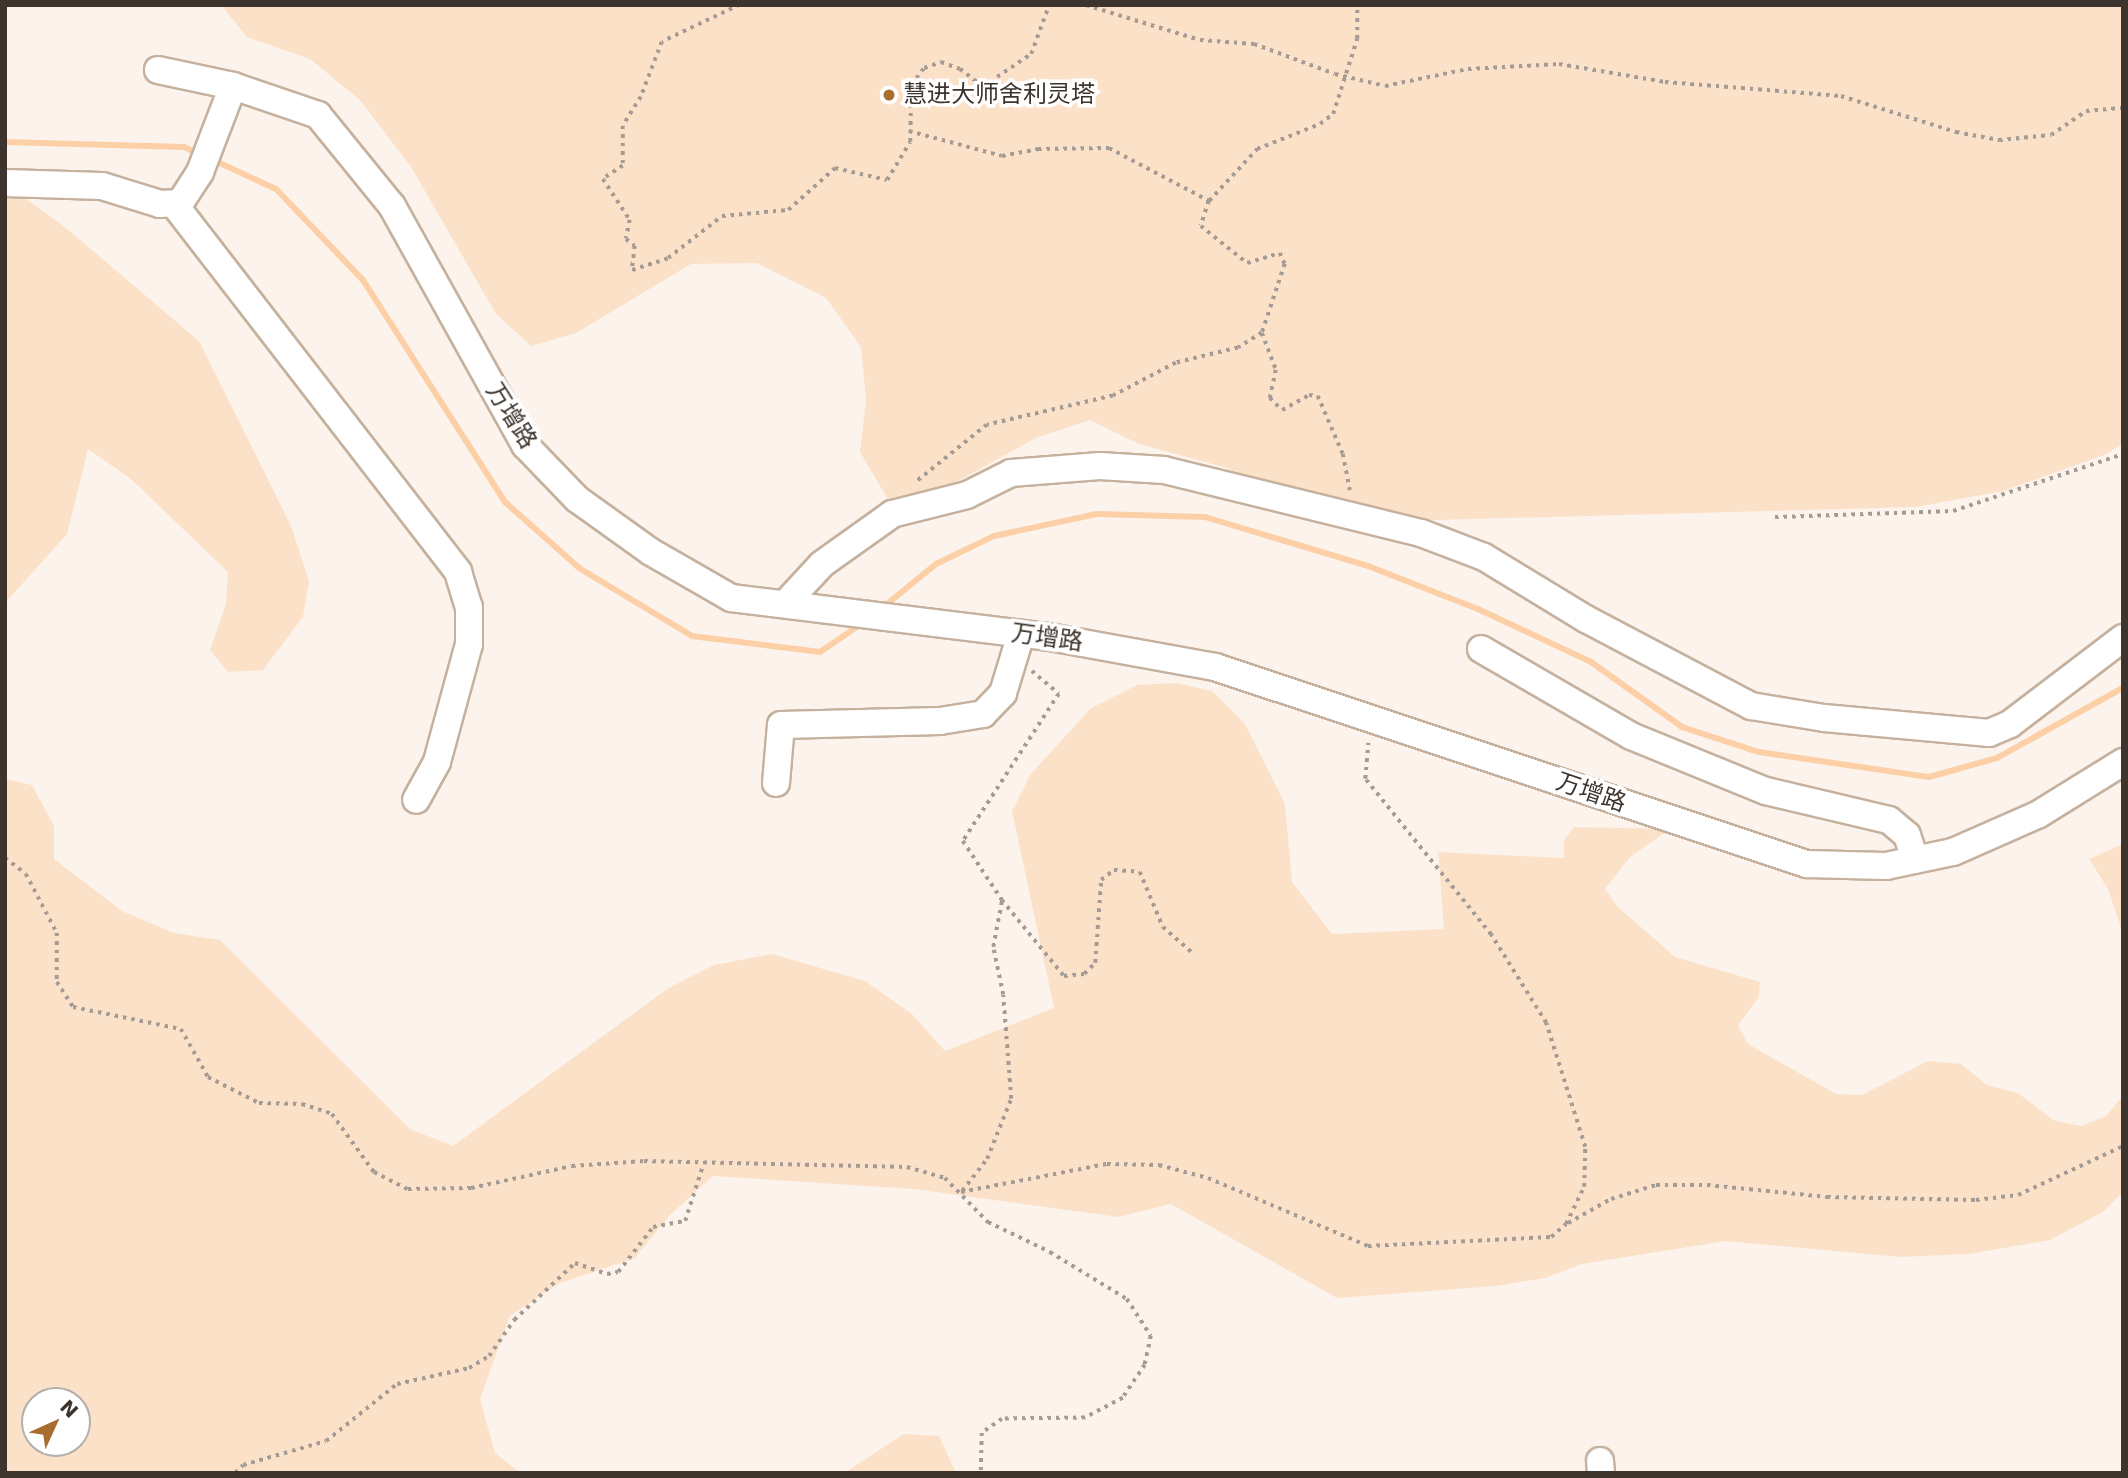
<!DOCTYPE html>
<meta charset="utf-8">
<style>
body{margin:0}
#map{position:relative;width:2128px;height:1478px;overflow:hidden;background:#fcf4ec;font-family:"DejaVu Sans","Noto Sans SC",sans-serif}
div>[style]{position:absolute}
.green>*{inset:0;background:#fce1c9}
.stream>*{height:6px;margin:-3px;padding:0 3px;transform-origin:3px;border-radius:3px;background:#fccfa7}
.path>*{height:3.5px;margin-top:-1.75px;transform-origin:0;background:repeating-linear-gradient(90deg,#a49c94 0 3.5px,transparent 0 8.5px)}
.roads{filter:drop-shadow(2px 0 #c5b19e) drop-shadow(-2px 0 #c5b19e) drop-shadow(0 2px #c5b19e) drop-shadow(0 -2px #c5b19e)}
.minor>*{height:26px;margin:-13px;padding:0 13px;transform-origin:13px;border-radius:13px;background:#fff}
.dots>*{width:19px;height:19px;translate:-50% -50%;box-sizing:border-box;border:4px solid #fff;border-radius:50%}
span{translate:-50% -50%;white-space:nowrap;text-align:center;line-height:1.15;-webkit-text-stroke:7px #fff;paint-order:stroke}
.poi-label{font-size:24px;color:#3d352d}
.left{translate:0 -50%;text-align:left}
.street-label{font-size:24px;color:#3d352d}
.frame{position:absolute;inset:0;border:7px solid #3d352d;pointer-events:none}
.north{position:absolute;left:21px;top:1387px;width:70px;height:70px;box-sizing:border-box;background:#fff;border:2px solid #b1aeab;border-radius:50%;rotate:45deg;font-size:19px;font-weight:700;line-height:28px;text-align:center;color:#3d352d}
.north::after{content:'';display:block;margin:auto;width:24px;height:32px;background:#a96e2f;clip-path:polygon(50% 0,100% 100%,50% 72%,0 100%)}
</style>
<div id="map">
<div class="green">
<div style="clip-path:polygon(221px 5px,2123px 5px,2123px 444px,2104px 455px,2003px 491px,1916px 507px,1400px 521px,1303px 502px,1227px 468px,1139px 444px,1090px 420px,1036px 438px,949px 486px,889px 501px,860px 452px,866px 400px,861px 347px,826px 298px,757px 263px,691px 264px,576px 333px,531px 346px,496px 314px,411px 167px,360px 100px,310px 59px,247px 37px)"></div>
<div style="clip-path:polygon(5px 189px,18px 193px,66px 228px,199px 341px,291px 526px,309px 581px,303px 617px,263px 670px,228px 672px,210px 650px,226px 604px,228px 572px,131px 479px,88px 449px,67px 534px,5px 603px)"></div>
<div style="clip-path:polygon(evenodd,1176px 683px,1212px 691px,1245px 724px,1285px 804px,1292px 882px,1332px 934px,1444px 929px,1438px 852px,1564px 858px,1564px 840px,1574px 827px,1670px 829px,1630px 857px,1605px 889px,1617px 906px,1675px 957px,1760px 982px,1759px 997px,1738px 1025px,1748px 1044px,1836px 1094px,1862px 1095px,1928px 1061px,1961px 1064px,1987px 1085px,2018px 1093px,2053px 1120px,2081px 1126px,2106px 1116px,2121px 1098px,2123px 1073px,2123px 1192px,2103px 1212px,2050px 1240px,1969px 1254px,1900px 1257px,1726px 1241px,1582px 1264px,1545px 1278px,1496px 1286px,1337px 1298px,1171px 1204px,1118px 1217px,914px 1189px,713px 1176px,669px 1216px,635px 1258px,560px 1283px,510px 1316px,480px 1399px,495px 1453px,521px 1473px,5px 1473px,5px 779px,32px 785px,54px 826px,54px 859px,122px 911px,174px 933px,220px 940px,410px 1129px,453px 1146px,667px 989px,714px 965px,772px 954px,865px 981px,912px 1014px,945px 1051px,1054px 1008px,1012px 811px,1030px 775px,1091px 708px,1137px 685px,1176px 683px,35px 1401px,77px 1401px,77px 1443px,35px 1443px,35px 1401px)"></div>
<div style="clip-path:polygon(2123px 844px,2123px 934px,2108px 889px,2089px 859px)"></div>
<div style="clip-path:polygon(904px 1434px,939px 1436px,956px 1473px,844px 1473px)"></div>
</div>
<div class="stream">
<div style="left:5px;top:142px;width:179px;rotate:1.6deg"></div>
<div style="left:184px;top:147px;width:19px;rotate:25deg"></div>
<div style="left:211px;top:159px;width:72px;rotate:24.8deg"></div>
<div style="left:276px;top:189px;width:126px;rotate:46.3deg"></div>
<div style="left:363px;top:280px;width:264px;rotate:57.4deg"></div>
<div style="left:505px;top:502px;width:99px;rotate:41.7deg"></div>
<div style="left:579px;top:568px;width:132px;rotate:31deg"></div>
<div style="left:692px;top:636px;width:129px;rotate:7.1deg"></div>
<div style="left:820px;top:652px;width:53px;rotate:-34.3deg"></div>
<div style="left:881px;top:609px;width:71px;rotate:-39.3deg"></div>
<div style="left:936px;top:564px;width:64px;rotate:-25.8deg"></div>
<div style="left:994px;top:536px;width:105px;rotate:-12.1deg"></div>
<div style="left:1097px;top:514px;width:108px;rotate:1.6deg"></div>
<div style="left:1205px;top:517px;width:170px;rotate:16.7deg"></div>
<div style="left:1368px;top:566px;width:118px;rotate:21.4deg"></div>
<div style="left:1478px;top:609px;width:125px;rotate:25.1deg"></div>
<div style="left:1591px;top:662px;width:112px;rotate:35.5deg"></div>
<div style="left:1682px;top:727px;width:81px;rotate:18deg"></div>
<div style="left:1759px;top:752px;width:172px;rotate:8.4deg"></div>
<div style="left:1929px;top:777px;width:71px;rotate:-15.6deg"></div>
<div style="left:1997px;top:758px;width:144px;rotate:-29.1deg"></div>
</div>
<div class="path">
<div style="left:740px;top:5px;width:86px;rotate:154.6deg"></div>
<div style="left:662px;top:42px;width:59px;rotate:110.9deg"></div>
<div style="left:641px;top:97px;width:34px;rotate:122deg"></div>
<div style="left:623px;top:126px;width:40px;rotate:90deg"></div>
<div style="left:623px;top:166px;width:24px;rotate:147deg"></div>
<div style="left:603px;top:179px;width:49px;rotate:56.6deg"></div>
<div style="left:630px;top:220px;width:19px;rotate:102deg"></div>
<div style="left:626px;top:239px;width:11px;rotate:38deg"></div>
<div style="left:635px;top:246px;width:24px;rotate:97deg"></div>
<div style="left:632px;top:270px;width:38px;rotate:-18deg"></div>
<div style="left:668px;top:258px;width:68px;rotate:-37.9deg"></div>
<div style="left:722px;top:216px;width:66px;rotate:-5.2deg"></div>
<div style="left:788px;top:210px;width:63px;rotate:-41.8deg"></div>
<div style="left:835px;top:168px;width:53px;rotate:13deg"></div>
<div style="left:887px;top:180px;width:44px;rotate:-58.8deg"></div>
<div style="left:910px;top:142px;width:57px;rotate:-89deg"></div>
<div style="left:911px;top:85px;width:21px;rotate:-53deg"></div>
<div style="left:924px;top:68px;width:18px;rotate:-19deg"></div>
<div style="left:941px;top:62px;width:20px;rotate:20deg"></div>
<div style="left:960px;top:69px;width:39px;rotate:37deg"></div>
<div style="left:991px;top:92px;width:16px;rotate:-68deg"></div>
<div style="left:997px;top:77px;width:41px;rotate:-34.1deg"></div>
<div style="left:1031px;top:54px;width:52px;rotate:-69.8deg"></div>
<div style="left:1086px;top:5px;width:119px;rotate:17.1deg"></div>
<div style="left:1200px;top:40px;width:54px;rotate:4.2deg"></div>
<div style="left:1254px;top:44px;width:86px;rotate:20.3deg"></div>
<div style="left:1335px;top:74px;width:51px;rotate:13.5deg"></div>
<div style="left:1385px;top:86px;width:85px;rotate:-11.6deg"></div>
<div style="left:1468px;top:69px;width:91px;rotate:-3.1deg"></div>
<div style="left:1559px;top:64px;width:108px;rotate:9.6deg"></div>
<div style="left:1665px;top:82px;width:177px;rotate:4.5deg"></div>
<div style="left:1841px;top:96px;width:121px;rotate:17.4deg"></div>
<div style="left:1956px;top:132px;width:44px;rotate:10.5deg"></div>
<div style="left:1999px;top:140px;width:52px;rotate:-5.5deg"></div>
<div style="left:2051px;top:135px;width:42px;rotate:-34.4deg"></div>
<div style="left:2086px;top:111px;width:37px;rotate:-5deg"></div>
<div style="left:909px;top:131px;width:96px;rotate:15deg"></div>
<div style="left:1002px;top:156px;width:37px;rotate:-11deg"></div>
<div style="left:1038px;top:149px;width:71px;rotate:-0.8deg"></div>
<div style="left:1109px;top:148px;width:113px;rotate:27.9deg"></div>
<div style="left:1209px;top:201px;width:26px;rotate:108deg"></div>
<div style="left:1201px;top:226px;width:59px;rotate:38.8deg"></div>
<div style="left:1247px;top:263px;width:34px;rotate:-17deg"></div>
<div style="left:1280px;top:253px;width:12px;rotate:66deg"></div>
<div style="left:1285px;top:264px;width:73px;rotate:108.4deg"></div>
<div style="left:1262px;top:333px;width:28px;rotate:148deg"></div>
<div style="left:1238px;top:348px;width:64px;rotate:166.4deg"></div>
<div style="left:1176px;top:363px;width:71px;rotate:152.4deg"></div>
<div style="left:1113px;top:396px;width:129px;rotate:167deg"></div>
<div style="left:987px;top:425px;width:91px;rotate:141.2deg"></div>
<div style="left:1209px;top:201px;width:71px;rotate:-47.3deg"></div>
<div style="left:1257px;top:149px;width:68px;rotate:-21.6deg"></div>
<div style="left:1320px;top:124px;width:16px;rotate:-38deg"></div>
<div style="left:1333px;top:114px;width:79px;rotate:-72.3deg"></div>
<div style="left:1357px;top:39px;width:34px;rotate:-90deg"></div>
<div style="left:1262px;top:333px;width:40px;rotate:69deg"></div>
<div style="left:1276px;top:370px;width:29px;rotate:102deg"></div>
<div style="left:1270px;top:398px;width:17px;rotate:45deg"></div>
<div style="left:1282px;top:410px;width:31px;rotate:-29deg"></div>
<div style="left:1309px;top:395px;width:9px;rotate:6deg"></div>
<div style="left:1318px;top:396px;width:63px;rotate:66.7deg"></div>
<div style="left:1343px;top:454px;width:37px;rotate:79deg"></div>
<div style="left:1775px;top:517px;width:178px;rotate:-1.9deg"></div>
<div style="left:1953px;top:511px;width:179px;rotate:-18.5deg"></div>
<div style="left:1032px;top:671px;width:35px;rotate:40deg"></div>
<div style="left:1059px;top:694px;width:176px;rotate:123.1deg"></div>
<div style="left:963px;top:841px;width:71px;rotate:56.5deg"></div>
<div style="left:1002px;top:900px;width:98px;rotate:50.8deg"></div>
<div style="left:1064px;top:976px;width:20px;rotate:-6deg"></div>
<div style="left:1084px;top:974px;width:16px;rotate:-45deg"></div>
<div style="left:1095px;top:963px;width:83px;rotate:-85.9deg"></div>
<div style="left:1101px;top:880px;width:16px;rotate:-38deg"></div>
<div style="left:1114px;top:870px;width:26px;rotate:4deg"></div>
<div style="left:1140px;top:872px;width:60px;rotate:67.3deg"></div>
<div style="left:1163px;top:927px;width:41px;rotate:41.1deg"></div>
<div style="left:5px;top:858px;width:26px;rotate:37deg"></div>
<div style="left:26px;top:874px;width:67px;rotate:62.3deg"></div>
<div style="left:57px;top:933px;width:49px;rotate:90deg"></div>
<div style="left:57px;top:982px;width:30px;rotate:57deg"></div>
<div style="left:73px;top:1007px;width:110px;rotate:11.5deg"></div>
<div style="left:181px;top:1029px;width:55px;rotate:60.6deg"></div>
<div style="left:208px;top:1077px;width:57px;rotate:27deg"></div>
<div style="left:259px;top:1103px;width:43px;rotate:1.3deg"></div>
<div style="left:302px;top:1104px;width:32px;rotate:18deg"></div>
<div style="left:332px;top:1114px;width:72px;rotate:54.1deg"></div>
<div style="left:374px;top:1172px;width:38px;rotate:27deg"></div>
<div style="left:408px;top:1189px;width:63px;rotate:-0.9deg"></div>
<div style="left:471px;top:1188px;width:103px;rotate:-12.3deg"></div>
<div style="left:572px;top:1166px;width:72px;rotate:-4deg"></div>
<div style="left:644px;top:1161px;width:263px;rotate:1.3deg"></div>
<div style="left:907px;top:1167px;width:40px;rotate:16deg"></div>
<div style="left:945px;top:1178px;width:62px;rotate:45.7deg"></div>
<div style="left:988px;top:1222px;width:69px;rotate:25.8deg"></div>
<div style="left:1050px;top:1252px;width:90px;rotate:31.4deg"></div>
<div style="left:1127px;top:1299px;width:44px;rotate:57deg"></div>
<div style="left:1151px;top:1336px;width:30px;rotate:102deg"></div>
<div style="left:1145px;top:1365px;width:40px;rotate:124deg"></div>
<div style="left:1123px;top:1398px;width:43px;rotate:152.2deg"></div>
<div style="left:1085px;top:1418px;width:83px;rotate:179.3deg"></div>
<div style="left:1002px;top:1419px;width:24px;rotate:145deg"></div>
<div style="left:982px;top:1433px;width:40px;rotate:91.4deg"></div>
<div style="left:962px;top:1191px;width:41px;rotate:-52deg"></div>
<div style="left:987px;top:1159px;width:65px;rotate:-68.2deg"></div>
<div style="left:1011px;top:1099px;width:104px;rotate:-94.4deg"></div>
<div style="left:1003px;top:995px;width:49px;rotate:-101.8deg"></div>
<div style="left:993px;top:947px;width:48px;rotate:-79.2deg"></div>
<div style="left:961px;top:1192px;width:149px;rotate:-10.9deg"></div>
<div style="left:1107px;top:1164px;width:52px;rotate:1.1deg"></div>
<div style="left:1159px;top:1165px;width:51px;rotate:14.9deg"></div>
<div style="left:1208px;top:1178px;width:174px;rotate:23deg"></div>
<div style="left:1368px;top:1246px;width:183px;rotate:-2.8deg"></div>
<div style="left:1551px;top:1237px;width:20px;rotate:-41deg"></div>
<div style="left:1566px;top:1224px;width:41px;rotate:-64.1deg"></div>
<div style="left:1584px;top:1187px;width:40px;rotate:-88.6deg"></div>
<div style="left:1585px;top:1147px;width:130px;rotate:-107.5deg"></div>
<div style="left:1546px;top:1023px;width:104px;rotate:-122deg"></div>
<div style="left:1491px;top:935px;width:201px;rotate:-128.9deg"></div>
<div style="left:1365px;top:779px;width:36px;rotate:-85deg"></div>
<div style="left:1568px;top:1223px;width:49px;rotate:-29.2deg"></div>
<div style="left:1611px;top:1199px;width:47px;rotate:-17.3deg"></div>
<div style="left:1656px;top:1185px;width:51px"></div>
<div style="left:1707px;top:1185px;width:121px;rotate:5.7deg"></div>
<div style="left:1827px;top:1197px;width:149px;rotate:1.2deg"></div>
<div style="left:1976px;top:1200px;width:42px;rotate:-6.8deg"></div>
<div style="left:2018px;top:1195px;width:116px;rotate:-25deg"></div>
<div style="left:235px;top:1473px;width:11px;rotate:-45deg"></div>
<div style="left:243px;top:1465px;width:86px;rotate:-16.1deg"></div>
<div style="left:326px;top:1441px;width:91px;rotate:-38.8deg"></div>
<div style="left:397px;top:1384px;width:74px;rotate:-12.5deg"></div>
<div style="left:469px;top:1368px;width:23px;rotate:-31deg"></div>
<div style="left:489px;top:1356px;width:44px;rotate:-55.2deg"></div>
<div style="left:514px;top:1320px;width:83px;rotate:-43.1deg"></div>
<div style="left:575px;top:1263px;width:34px;rotate:19deg"></div>
<div style="left:607px;top:1274px;width:11px;rotate:-10deg"></div>
<div style="left:618px;top:1272px;width:57px;rotate:-52.1deg"></div>
<div style="left:653px;top:1227px;width:33px;rotate:-11deg"></div>
<div style="left:685px;top:1221px;width:59px;rotate:-72.2deg"></div>
</div>
<div class="roads">
<div class="minor">
<div style="left:158px;top:70px;width:77px;rotate:12deg"></div>
<div style="left:233px;top:86px;width:90px;rotate:18.8deg"></div>
<div style="left:318px;top:115px;width:117px;rotate:50.9deg"></div>
<div style="left:392px;top:206px;width:274px;rotate:60.9deg"></div>
<div style="left:525px;top:445px;width:75px;rotate:46.1deg"></div>
<div style="left:577px;top:499px;width:91px;rotate:35.6deg"></div>
<div style="left:651px;top:552px;width:92px;rotate:29.9deg"></div>
<div style="left:731px;top:598px;width:321px;rotate:7deg"></div>
<div style="left:1050px;top:637px;width:168px;rotate:10.3deg"></div>
<div style="left:1215px;top:667px;width:624px;rotate:18.41deg"></div>
<div style="left:1807px;top:864px;width:79px;rotate:1.5deg"></div>
<div style="left:1886px;top:866px;width:68px;rotate:-11.8deg"></div>
<div style="left:1953px;top:852px;width:94px;rotate:-23.8deg"></div>
<div style="left:2039px;top:814px;width:99px;rotate:-31.8deg"></div>
<div style="left:5px;top:183px;width:97px;rotate:1.8deg"></div>
<div style="left:102px;top:186px;width:61px;rotate:17.2deg"></div>
<div style="left:160px;top:204px;width:20px;rotate:-3deg"></div>
<div style="left:180px;top:203px;width:37px;rotate:-57deg"></div>
<div style="left:200px;top:172px;width:92px;rotate:-69deg"></div>
<div style="left:174px;top:204px;width:465px;rotate:52.3deg"></div>
<div style="left:458px;top:572px;width:37px;rotate:73deg"></div>
<div style="left:469px;top:607px;width:37px;rotate:90deg"></div>
<div style="left:469px;top:644px;width:122px;rotate:105.2deg"></div>
<div style="left:437px;top:762px;width:43px;rotate:118.9deg"></div>
<div style="left:785px;top:604px;width:54px;rotate:-47.2deg"></div>
<div style="left:822px;top:564px;width:86px;rotate:-35.5deg"></div>
<div style="left:892px;top:514px;width:77px;rotate:-14.2deg"></div>
<div style="left:967px;top:495px;width:49px;rotate:-26.6deg"></div>
<div style="left:1011px;top:473px;width:89px;rotate:-4.5deg"></div>
<div style="left:1100px;top:466px;width:64px;rotate:3.6deg"></div>
<div style="left:1164px;top:470px;width:265px;rotate:13.8deg"></div>
<div style="left:1421px;top:533px;width:67px;rotate:20.9deg"></div>
<div style="left:1484px;top:557px;width:119px;rotate:31.3deg"></div>
<div style="left:1586px;top:619px;width:187px;rotate:27.8deg"></div>
<div style="left:1751px;top:706px;width:74px;rotate:9.3deg"></div>
<div style="left:1824px;top:718px;width:166px;rotate:5.2deg"></div>
<div style="left:1989px;top:733px;width:23px;rotate:-23deg"></div>
<div style="left:2010px;top:724px;width:142px;rotate:-37.3deg"></div>
<div style="left:1481px;top:649px;width:173px;rotate:30.1deg"></div>
<div style="left:1631px;top:736px;width:146px;rotate:22.2deg"></div>
<div style="left:1766px;top:791px;width:126px;rotate:13.3deg"></div>
<div style="left:1889px;top:820px;width:23px;rotate:40deg"></div>
<div style="left:1907px;top:835px;width:26px;rotate:72deg"></div>
<div style="left:776px;top:783px;width:58px;rotate:-85.1deg"></div>
<div style="left:781px;top:725px;width:159px;rotate:-1.4deg"></div>
<div style="left:940px;top:721px;width:44px;rotate:-9.2deg"></div>
<div style="left:983px;top:714px;width:29px;rotate:-46deg"></div>
<div style="left:1003px;top:693px;width:62px;rotate:-73deg"></div>
<div style="left:1600px;top:1461px;width:12px;rotate:85deg"></div>
</div>
</div>
<div class="dots">
<div style="left:889px;top:95px;background:#a96e2f"></div>
</div>
<div class="poi-label">
<span class="left" style="left:903px;top:95px">慧进大师舍利灵塔</span>
</div>
<div class="street-label">
<span style="left:511px;top:416px;rotate:58deg">万增路</span>
<span style="left:1047px;top:638px;rotate:8deg">万增路</span>
<span style="left:1591px;top:793px;rotate:19deg">万增路</span>
</div>
<div class="frame"></div>
<div class="north">N</div>
</div>
